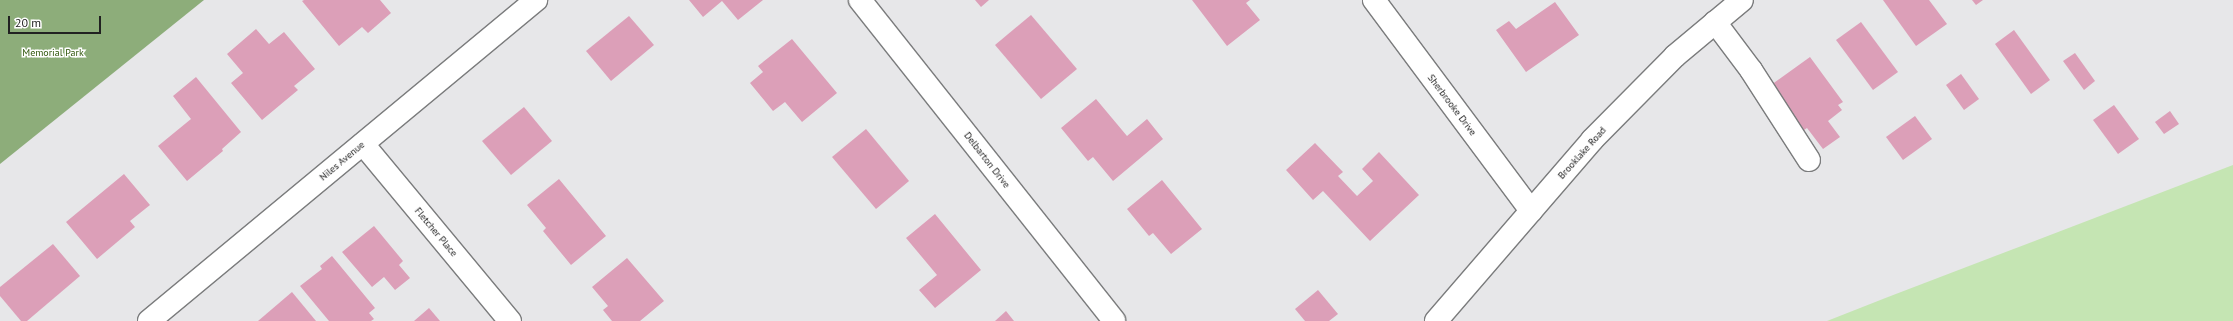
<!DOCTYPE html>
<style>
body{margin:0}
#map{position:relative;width:2233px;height:321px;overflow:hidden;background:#e7e7e9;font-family:"PT Sans",sans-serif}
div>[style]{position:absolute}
.green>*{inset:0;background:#c5e5b3}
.forest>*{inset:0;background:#8dad7a}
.building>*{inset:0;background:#dc9fb8}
.roads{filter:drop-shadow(1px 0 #7b7c7d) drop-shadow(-1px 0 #7b7c7d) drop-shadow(0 1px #7b7c7d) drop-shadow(0 -1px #7b7c7d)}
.minor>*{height:22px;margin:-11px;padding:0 11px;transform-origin:11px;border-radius:11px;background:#fff}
span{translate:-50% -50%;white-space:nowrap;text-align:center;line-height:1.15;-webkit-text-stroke:3px #fff;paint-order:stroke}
.park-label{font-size:10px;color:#2d5408}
.street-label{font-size:10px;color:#212121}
.scale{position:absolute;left:8px;top:16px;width:93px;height:18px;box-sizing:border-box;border:2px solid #212121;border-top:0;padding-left:5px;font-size:12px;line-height:14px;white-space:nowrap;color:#212121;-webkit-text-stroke:3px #fff;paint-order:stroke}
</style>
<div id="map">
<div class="green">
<div style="clip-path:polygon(2233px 165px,2233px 321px,1827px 321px,1888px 297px)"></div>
</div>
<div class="forest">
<div style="clip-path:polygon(0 0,204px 0,0 164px)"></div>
</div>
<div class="building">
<div style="clip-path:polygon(304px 0,380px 0,391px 13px,368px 33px,362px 27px,339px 46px,302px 1px)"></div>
<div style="clip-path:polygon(689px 0,763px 0,738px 20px,722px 1px,703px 17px)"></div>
<div style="clip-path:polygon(975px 0,989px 0,981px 7px)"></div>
<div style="clip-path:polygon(1192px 0,1250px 0,1246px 3px,1260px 20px,1227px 46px)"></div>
<div style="clip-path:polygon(1883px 0,1929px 0,1947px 24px,1916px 46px)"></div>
<div style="clip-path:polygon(1972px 0,1983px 0,1976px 5px)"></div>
<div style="clip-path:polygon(1555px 2px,1579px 35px,1526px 72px,1496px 30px,1509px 21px,1516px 29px)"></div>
<div style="clip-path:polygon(1031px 15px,1077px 69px,1041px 99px,995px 45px)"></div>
<div style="clip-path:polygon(629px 16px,654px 45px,611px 81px,586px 51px)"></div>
<div style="clip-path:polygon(1861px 22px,1898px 72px,1873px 90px,1836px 40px)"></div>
<div style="clip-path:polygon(256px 29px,269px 44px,284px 32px,315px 69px,294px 86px,298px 90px,262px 120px,231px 83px,243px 73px,227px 54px)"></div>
<div style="clip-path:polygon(2014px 30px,2050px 80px,2031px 94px,1995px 44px)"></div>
<div style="clip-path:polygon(792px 39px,837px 93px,802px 122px,785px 102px,773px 111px,750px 83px,763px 72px,758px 66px)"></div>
<div style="clip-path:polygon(2075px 53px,2095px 81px,2084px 90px,2063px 61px)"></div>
<div style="clip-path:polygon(1810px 57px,1843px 102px,1838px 105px,1842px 110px,1828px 121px,1840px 137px,1823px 149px,1807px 128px,1804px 130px,1771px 85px)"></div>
<div style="clip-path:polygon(1961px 74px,1979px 99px,1964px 110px,1946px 85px)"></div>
<div style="clip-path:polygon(196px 77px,241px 132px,222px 149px,223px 151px,187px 181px,158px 146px,191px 119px,173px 96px)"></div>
<div style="clip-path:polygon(1096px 99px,1127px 136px,1147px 119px,1163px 139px,1113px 181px,1093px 157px,1088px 161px,1061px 128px)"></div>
<div style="clip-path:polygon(2114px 105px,2139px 139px,2118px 154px,2093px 120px)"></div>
<div style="clip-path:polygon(524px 107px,552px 141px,511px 175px,482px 141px)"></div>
<div style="clip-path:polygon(2170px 111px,2179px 124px,2164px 134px,2155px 122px)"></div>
<div style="clip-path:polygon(1915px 116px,1932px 139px,1903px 160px,1886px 137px)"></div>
<div style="clip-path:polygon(866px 129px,909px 181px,876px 209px,832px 157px)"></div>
<div style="clip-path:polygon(1315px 143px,1343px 172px,1338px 176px,1357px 196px,1373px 181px,1362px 169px,1379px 152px,1419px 195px,1370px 241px,1323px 191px,1313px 200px,1286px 170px)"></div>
<div style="clip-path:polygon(124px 174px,150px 205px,130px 221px,135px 227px,97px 259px,66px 222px)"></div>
<div style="clip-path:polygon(559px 179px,606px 236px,571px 265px,543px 231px,546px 228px,527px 205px)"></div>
<div style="clip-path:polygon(1162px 180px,1202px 229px,1171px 254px,1153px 233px,1149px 236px,1127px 209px)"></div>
<div style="clip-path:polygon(935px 214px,981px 270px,935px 308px,919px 290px,937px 275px,906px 238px)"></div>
<div style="clip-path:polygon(374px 226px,403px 261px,399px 265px,410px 278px,395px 290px,384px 277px,372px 287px,342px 252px)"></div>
<div style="clip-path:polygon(53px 244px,80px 276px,27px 321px,21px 321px,0 296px,0 287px)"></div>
<div style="clip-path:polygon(332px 256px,375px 308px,369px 313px,374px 319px,371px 321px,329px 321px,300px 286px,322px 269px,320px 266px)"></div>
<div style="clip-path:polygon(627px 258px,664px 301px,640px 321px,612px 321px,603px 310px,608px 306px,592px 287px)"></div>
<div style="clip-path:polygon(1318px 290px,1338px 314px,1329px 321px,1305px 321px,1295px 309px)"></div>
<div style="clip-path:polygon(292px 292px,316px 321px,258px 321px)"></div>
<div style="clip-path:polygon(429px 308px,440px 321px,414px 321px)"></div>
<div style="clip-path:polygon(1006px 311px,1014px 321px,995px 321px)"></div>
</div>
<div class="roads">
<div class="minor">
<div style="left:860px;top:0;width:409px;rotate:51.6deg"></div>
<div style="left:1374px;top:0;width:263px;rotate:53.3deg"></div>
<div style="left:1715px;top:22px;width:60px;rotate:53.1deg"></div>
<div style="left:1751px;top:70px;width:107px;rotate:57.2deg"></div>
<div style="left:363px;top:144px;width:230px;rotate:50.3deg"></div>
<div style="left:149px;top:321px;width:503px;rotate:-39.67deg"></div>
<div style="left:1436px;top:321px;width:239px;rotate:-49.2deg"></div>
<div style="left:1592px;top:140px;width:118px;rotate:-45.3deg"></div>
<div style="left:1675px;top:56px;width:87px;rotate:-39.9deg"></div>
</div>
</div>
<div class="park-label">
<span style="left:53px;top:53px">Memorial Park</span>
</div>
<div class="street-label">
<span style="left:1452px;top:105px;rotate:53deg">Sherbrooke Drive</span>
<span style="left:1582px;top:153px;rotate:-48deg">Brooklake Road</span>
<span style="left:987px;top:160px;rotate:52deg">Delbarton Drive</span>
<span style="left:342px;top:161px;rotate:-40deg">Niles Avenue</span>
<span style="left:436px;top:232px;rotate:50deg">Fletcher Place</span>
</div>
<div class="scale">20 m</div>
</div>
